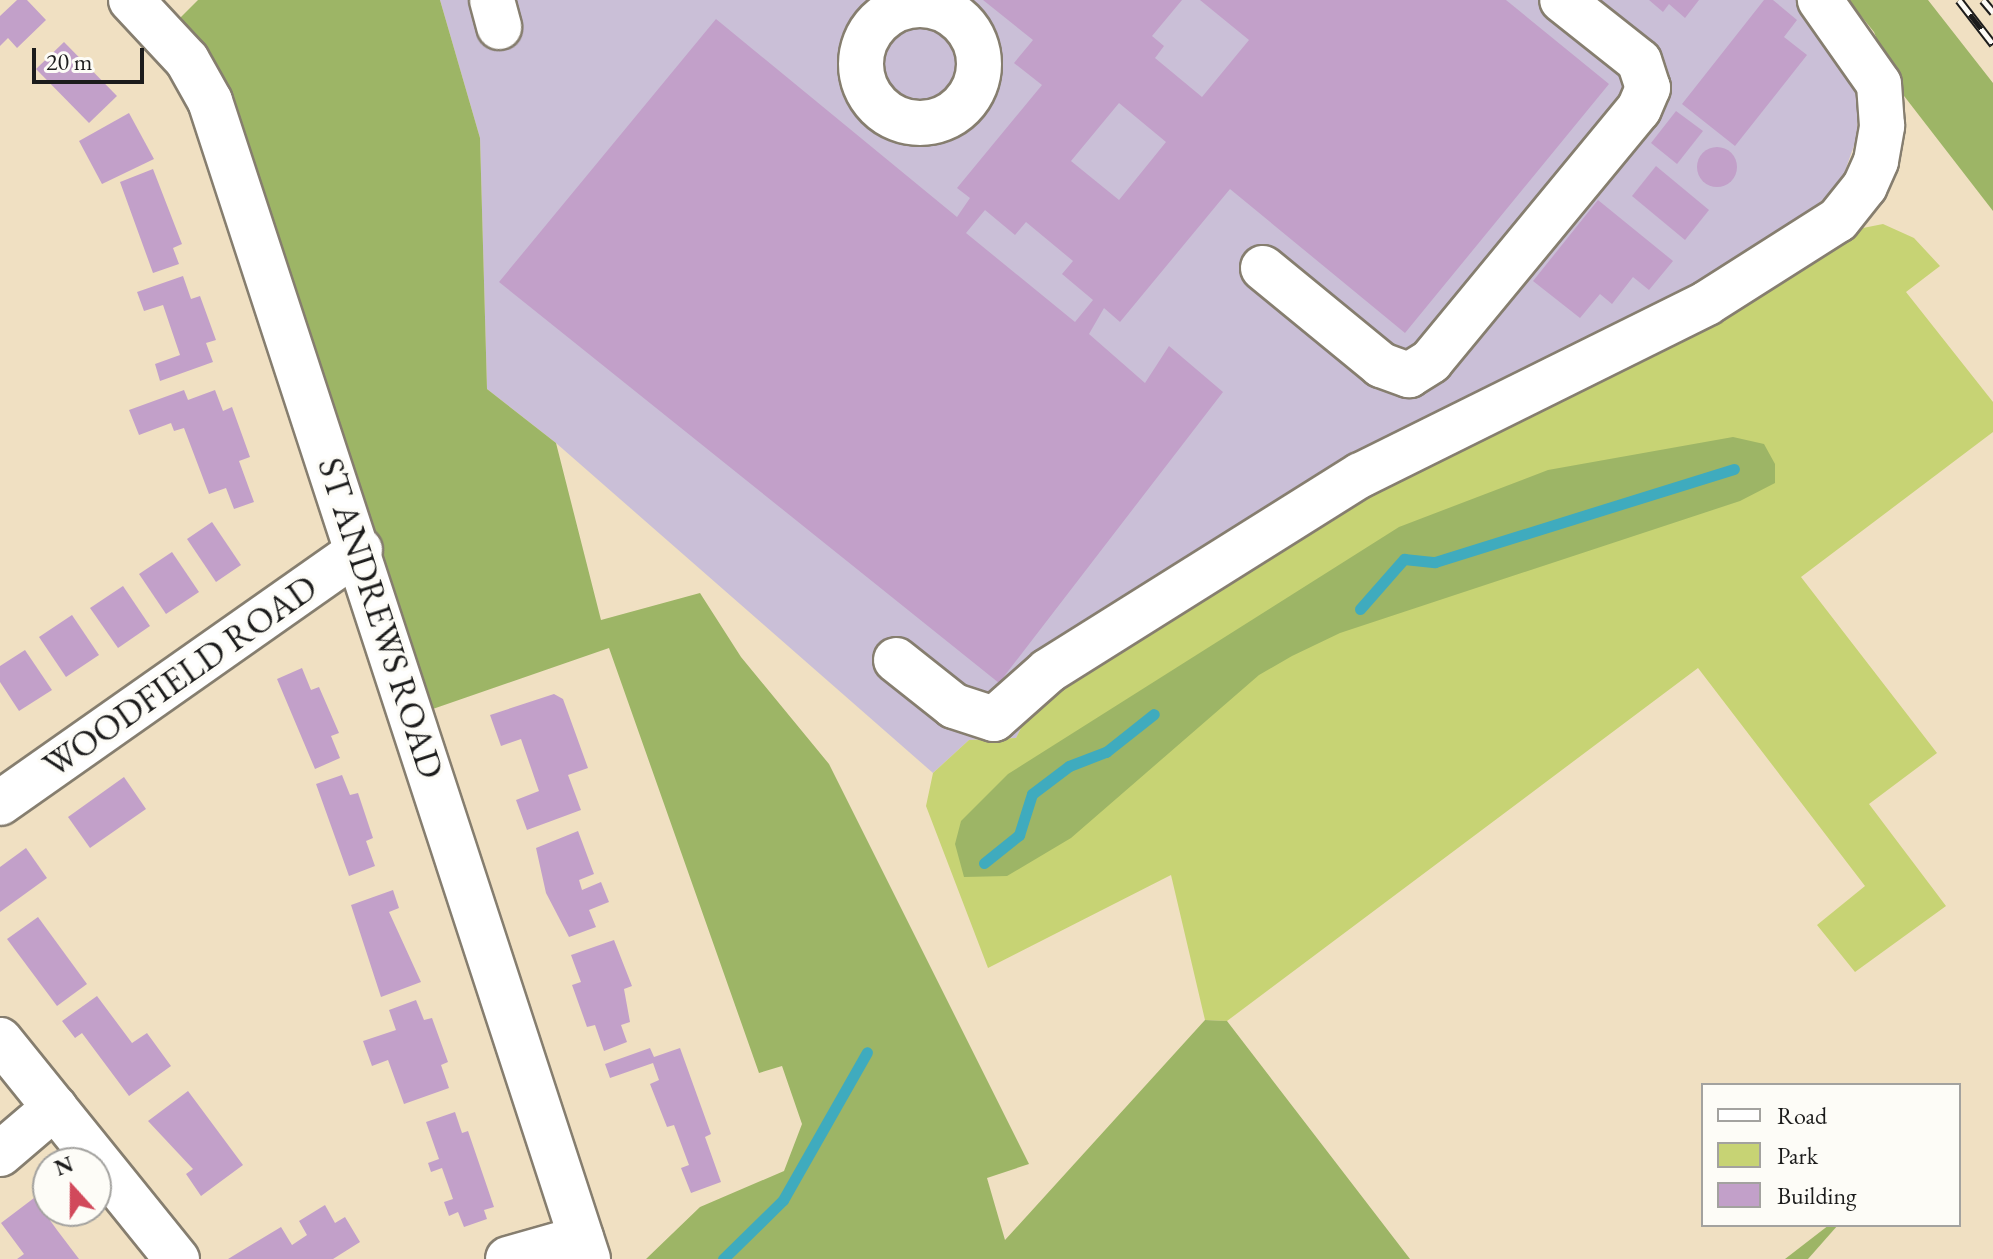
<!DOCTYPE html>
<style>
body{margin:0}
#map{position:relative;width:1993px;height:1259px;overflow:hidden;background:#f0e0c2;font-family:"EB Garamond",serif}
div>[style]{position:absolute}
.industrial>*{inset:0;background:#cabfd7}
.green>*{inset:0;background:#c7d374}
.forest>*{inset:0;background:#9db566}
.stream>*{height:11px;margin:-5.5px;padding:0 5.5px;transform-origin:5.5px;border-radius:5.5px;background:#3fabbe}
.building>*{inset:0;background:#c2a0c9}
.round{border-radius:50%}
.roads{filter:drop-shadow(2px 0 #867e6f) drop-shadow(-2px 0 #867e6f) drop-shadow(0 2px #867e6f) drop-shadow(0 -2px #867e6f)}
.minor>*{height:44px;margin:-22px;padding:0 22px;transform-origin:22px;border-radius:22px;background:#fff}
.minor>.ring{margin:-22px;padding:0;box-sizing:content-box;background:none;border:44px solid #fff;border-radius:50%}
.rail>*{height:9px;margin-top:-4.5px;transform-origin:0;background:repeating-linear-gradient(90deg,#fdfcf7 0 18px,#1c1c1c 0 36px);box-sizing:border-box;border-block:2px solid #1c1c1c}
span{translate:-50% -50%;white-space:nowrap;text-align:center;line-height:1.15;-webkit-text-stroke:7px #fdfcf7;paint-order:stroke}
.street-label{font-size:36px;color:#1c1c1c}
.legend{position:absolute;left:1701px;top:1083px;width:260px;height:144px;box-sizing:border-box;background:#fdfcf7;border:2px solid #a3a29f;margin:0;padding:10px 14px;list-style:none;font-size:24px;color:#1c1c1c}
.legend li{display:flex;align-items:center;gap:16px;height:40px}
.legend b{width:40px;border:2px solid #a3a29f}
.north{position:absolute;left:32px;top:1147px;width:80px;height:80px;box-sizing:border-box;background:#fdfcf7;border:2px solid #a3a29f;border-radius:50%;rotate:339deg;font-size:22px;font-weight:700;line-height:32px;text-align:center;color:#1c1c1c}
.north::after{content:'';display:block;margin:auto;width:28px;height:36px;background:#d1495b;clip-path:polygon(50% 0,100% 100%,50% 72%,0 100%)}
.scale{position:absolute;left:32px;top:48px;width:112px;height:36px;box-sizing:border-box;border:4px solid #1c1c1c;border-top:0;padding-left:10px;font-size:24px;line-height:28px;white-space:nowrap;color:#1c1c1c;-webkit-text-stroke:6px #fdfcf7;paint-order:stroke}
</style>
<div id="map">
<div class="industrial">
<div style="clip-path:polygon(440px 0,1798px 0,1838px 49px,1860px 99px,1856px 140px,1840px 185px,1625px 366px,1088px 673px,1039px 695px,1016px 738px,969px 740px,933px 773px,556px 443px,487px 389px,480px 138px)"></div>
</div>
<div class="green">
<div style="clip-path:polygon(1883px 224px,1914px 238px,1940px 266px,1906px 292px,1993px 402px,1993px 432px,1801px 577px,1937px 753px,1869px 804px,1946px 906px,1855px 972px,1817px 925px,1865px 886px,1698px 668px,1227px 1021px,1205px 1020px,1171px 875px,988px 968px,926px 806px,933px 773px,969px 740px,1016px 738px,1038px 695px,1088px 673px,1370px 493px,1863px 228px)"></div>
</div>
<div class="forest">
<div style="clip-path:polygon(198px 0,440px 0,480px 138px,487px 389px,556px 443px,601px 620px,700px 593px,741px 657px,829px 764px,1029px 1164px,987px 1178px,1005px 1240px,1205px 1020px,1227px 1021px,1410px 1259px,646px 1259px,700px 1207px,784px 1171px,802px 1124px,782px 1066px,759px 1073px,609px 648px,427px 711px,175px 23px)"></div>
<div style="clip-path:polygon(1848px 0,1928px 0,1993px 83px,1993px 211px,1894px 83px,1874px 32px)"></div>
<div style="clip-path:polygon(1733px 437px,1764px 444px,1775px 464px,1775px 483px,1740px 501px,1340px 633px,1292px 656px,1259px 675px,1071px 838px,1007px 876px,964px 877px,955px 844px,961px 821px,1008px 774px,1399px 527px,1548px 470px)"></div>
<div style="clip-path:polygon(1829px 1225px,1838px 1225px,1808px 1259px,1785px 1259px)"></div>
</div>
<div class="stream">
<div style="left:1360px;top:609px;width:67px;rotate:-48.7deg"></div>
<div style="left:1404px;top:559px;width:31px;rotate:6deg"></div>
<div style="left:1435px;top:562px;width:313px;rotate:-17.3deg"></div>
<div style="left:984px;top:863px;width:45px;rotate:-38.7deg"></div>
<div style="left:1019px;top:835px;width:43px;rotate:-72.4deg"></div>
<div style="left:1032px;top:794px;width:46px;rotate:-37.1deg"></div>
<div style="left:1069px;top:766px;width:40px;rotate:-21deg"></div>
<div style="left:1106px;top:752px;width:61px;rotate:-38.4deg"></div>
<div style="left:723px;top:1259px;width:84px;rotate:-44.5deg"></div>
<div style="left:783px;top:1200px;width:170px;rotate:-60.4deg"></div>
</div>
<div class="building">
<div style="clip-path:polygon(17px 0,27px 0,46px 20px,17px 48px,8px 38px,0 46px,0 16px)"></div>
<div style="clip-path:polygon(evenodd,983px 0,1182px 0,1152px 36px,1164px 46px,1155px 58px,1202px 97px,1249px 40px,1200px 0,1506px 0,1609px 84px,1405px 333px,1230px 189px,1120px 322px,1104px 308px,1089px 334px,1145px 383px,1169px 346px,1223px 392px,999px 683px,499px 282px,716px 19px,957px 217px,970px 198px,957px 188px,1042px 85px,1014px 63px,1033px 40px,983px 0,1119px 103px,1166px 142px,1119px 200px,1071px 161px,1119px 103px,983px 0,985px 210px,1015px 235px,1026px 222px,1073px 261px,1062px 274px,1093px 300px,1075px 322px,966px 233px,985px 210px)"></div>
<div style="clip-path:polygon(1649px 0,1699px 0,1685px 18px,1669px 4px,1663px 12px)"></div>
<div style="clip-path:polygon(1764px 0,1773px 0,1797px 20px,1784px 37px,1807px 55px,1735px 146px,1682px 104px)"></div>
<div style="clip-path:polygon(64px 42px,117px 96px,89px 123px,36px 69px)"></div>
<div style="clip-path:polygon(1676px 111px,1703px 131px,1677px 164px,1651px 143px)"></div>
<div style="clip-path:polygon(129px 113px,154px 159px,102px 184px,79px 141px)"></div>
<div class="round" style="left:1697px;top:147px;width:40px;height:40px"></div>
<div style="clip-path:polygon(1656px 166px,1709px 210px,1685px 240px,1632px 196px)"></div>
<div style="clip-path:polygon(153px 169px,182px 244px,173px 248px,179px 264px,153px 273px,120px 182px)"></div>
<div style="clip-path:polygon(1598px 200px,1673px 261px,1649px 290px,1633px 277px,1612px 304px,1600px 294px,1580px 318px,1533px 281px)"></div>
<div style="clip-path:polygon(183px 276px,191px 299px,200px 296px,216px 340px,206px 343px,213px 362px,160px 381px,155px 364px,180px 355px,163px 305px,144px 311px,137px 292px)"></div>
<div style="clip-path:polygon(184px 390px,188px 400px,215px 390px,223px 411px,232px 407px,250px 457px,239px 461px,254px 502px,234px 509px,226px 488px,209px 494px,184px 428px,174px 431px,171px 423px,139px 435px,129px 410px)"></div>
<div style="clip-path:polygon(212px 522px,241px 565px,216px 582px,187px 539px)"></div>
<div style="clip-path:polygon(172px 552px,199px 592px,166px 614px,139px 574px)"></div>
<div style="clip-path:polygon(123px 586px,150px 626px,118px 648px,90px 608px)"></div>
<div style="clip-path:polygon(72px 615px,99px 655px,66px 677px,39px 637px)"></div>
<div style="clip-path:polygon(25px 650px,52px 690px,19px 711px,0 682px,0 666px)"></div>
<div style="clip-path:polygon(302px 668px,311px 690px,319px 687px,339px 733px,331px 736px,340px 758px,315px 769px,277px 679px)"></div>
<div style="clip-path:polygon(554px 694px,563px 699px,588px 768px,568px 775px,581px 810px,527px 830px,516px 800px,539px 791px,521px 739px,501px 746px,490px 715px)"></div>
<div style="clip-path:polygon(342px 775px,350px 795px,358px 793px,373px 838px,366px 841px,375px 866px,349px 876px,316px 784px)"></div>
<div style="clip-path:polygon(124px 777px,146px 809px,90px 848px,68px 817px)"></div>
<div style="clip-path:polygon(578px 831px,594px 874px,579px 880px,582px 890px,601px 882px,609px 902px,589px 910px,596px 927px,569px 937px,546px 893px,536px 848px)"></div>
<div style="clip-path:polygon(26px 848px,47px 878px,0 912px,0 867px)"></div>
<div style="clip-path:polygon(393px 890px,399px 908px,389px 912px,421px 982px,381px 997px,351px 905px)"></div>
<div style="clip-path:polygon(38px 917px,87px 984px,57px 1006px,7px 939px)"></div>
<div style="clip-path:polygon(614px 940px,632px 986px,624px 989px,630px 1022px,621px 1025px,627px 1042px,604px 1051px,595px 1025px,587px 1027px,572px 985px,581px 982px,571px 955px)"></div>
<div style="clip-path:polygon(97px 996px,132px 1043px,147px 1033px,171px 1066px,129px 1096px,82px 1033px,75px 1038px,62px 1021px)"></div>
<div style="clip-path:polygon(416px 1000px,424px 1020px,432px 1018px,448px 1062px,441px 1065px,449px 1088px,404px 1104px,388px 1060px,372px 1066px,363px 1041px,396px 1030px,389px 1010px)"></div>
<div style="clip-path:polygon(650px 1048px,654px 1057px,680px 1048px,711px 1134px,705px 1137px,721px 1182px,691px 1193px,681px 1168px,689px 1165px,674px 1125px,667px 1127px,650px 1084px,659px 1080px,653px 1063px,610px 1078px,605px 1064px)"></div>
<div style="clip-path:polygon(188px 1091px,243px 1165px,201px 1196px,186px 1174px,193px 1169px,148px 1121px)"></div>
<div style="clip-path:polygon(455px 1112px,462px 1133px,468px 1131px,494px 1207px,484px 1210px,487px 1219px,464px 1227px,458px 1212px,449px 1216px,444px 1202px,453px 1199px,442px 1168px,431px 1172px,428px 1163px,439px 1159px,426px 1122px)"></div>
<div style="clip-path:polygon(34px 1198px,57px 1230px,79px 1259px,17px 1259px,24px 1254px,1px 1223px)"></div>
<div style="clip-path:polygon(325px 1205px,335px 1223px,345px 1217px,360px 1242px,333px 1259px,228px 1259px,281px 1227px,292px 1245px,307px 1235px,299px 1221px)"></div>
</div>
<div class="roads">
<div class="minor">
<div style="left:131px;top:0;width:82px;rotate:47deg"></div>
<div style="left:187px;top:60px;width:47px;rotate:60.7deg"></div>
<div style="left:210px;top:101px;width:1218px;rotate:71.92deg"></div>
<div style="left:492px;top:0;width:28px;rotate:75deg"></div>
<div class="ring" style="left:861px;top:5px;width:74px;height:74px"></div>
<div style="left:1263px;top:268px;width:153px;rotate:39.4deg"></div>
<div style="left:1381px;top:365px;width:30px;rotate:20deg"></div>
<div style="left:1409px;top:375px;width:26px;rotate:-32deg"></div>
<div style="left:1431px;top:361px;width:327px;rotate:-50.5deg"></div>
<div style="left:1639px;top:109px;width:23px;rotate:-67deg"></div>
<div style="left:1648px;top:88px;width:28px;rotate:-108deg"></div>
<div style="left:1639px;top:61px;width:98px;rotate:-141.6deg"></div>
<div style="left:896px;top:660px;width:74px;rotate:38.4deg"></div>
<div style="left:954px;top:706px;width:42px;rotate:18deg"></div>
<div style="left:994px;top:719px;width:72px;rotate:-41.6deg"></div>
<div style="left:1048px;top:671px;width:369px;rotate:-32.1deg"></div>
<div style="left:1361px;top:475px;width:386px;rotate:-26.4deg"></div>
<div style="left:1707px;top:303px;width:155px;rotate:-32.4deg"></div>
<div style="left:1838px;top:220px;width:43px;rotate:-51.5deg"></div>
<div style="left:1865px;top:186px;width:27px;rotate:-66deg"></div>
<div style="left:1876px;top:161px;width:36px;rotate:-80deg"></div>
<div style="left:1882px;top:126px;width:42px;rotate:-94.1deg"></div>
<div style="left:1879px;top:84px;width:103px;rotate:-125.1deg"></div>
<div style="left:0;top:803px;width:440px;rotate:-35.1deg"></div>
<div style="left:0;top:1040px;width:282px;rotate:51.1deg"></div>
<div style="left:0;top:1154px;width:72px;rotate:-40.5deg"></div>
<div style="left:508px;top:1259px;width:76px;rotate:-16deg"></div>
</div>
</div>
<div class="rail">
<div style="left:1959px;top:0;width:56px;rotate:52.3deg"></div>
<div style="left:1983px;top:0;width:16px;rotate:50deg"></div>
</div>
<div class="street-label">
<span style="left:381px;top:618px;rotate:72deg">ST ANDREWS ROAD</span>
<span style="left:180px;top:676px;rotate:-35deg">WOODFIELD ROAD</span>
</div>
<ul class="legend">
<li><b style="height:10px;background:#fff"></b>Road</li>
<li><b style="height:22px;background:#c7d374"></b>Park</li>
<li><b style="height:22px;background:#c2a0c9"></b>Building</li>
</ul>
<div class="north">N</div>
<div class="scale">20 m</div>
</div>
